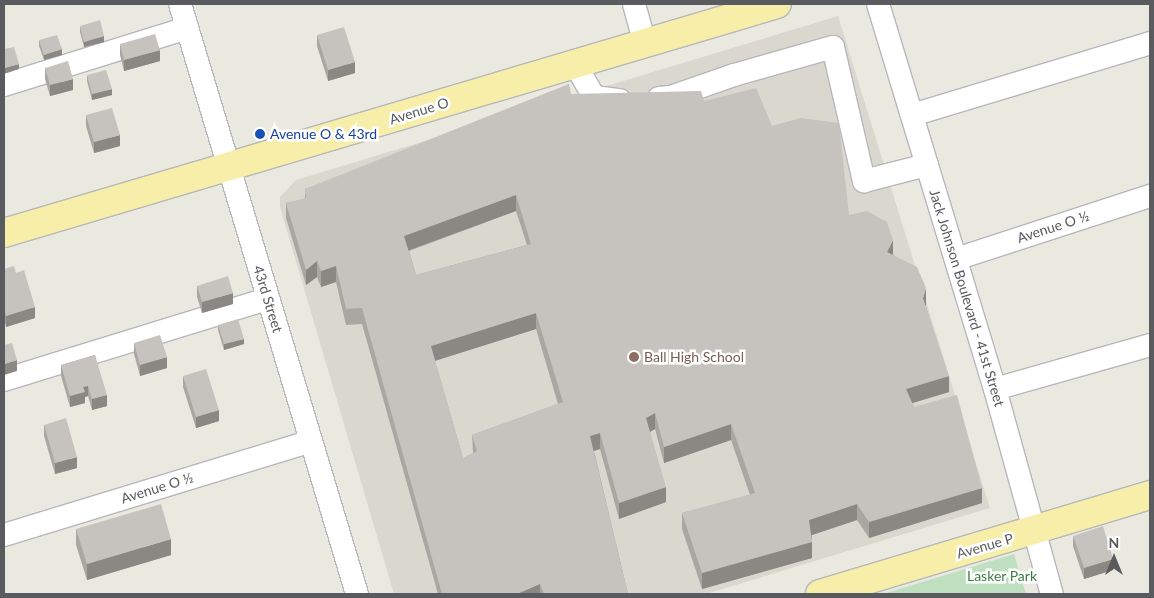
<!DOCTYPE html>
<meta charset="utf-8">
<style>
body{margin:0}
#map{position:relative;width:1154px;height:598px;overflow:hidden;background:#eae9e0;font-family:Lato,sans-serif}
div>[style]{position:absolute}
.education>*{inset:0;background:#dad8ce}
.green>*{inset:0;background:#bee0c1}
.roads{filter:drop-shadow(1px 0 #b6b7bc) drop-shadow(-1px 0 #b6b7bc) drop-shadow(0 1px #b6b7bc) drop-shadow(0 -1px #b6b7bc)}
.minor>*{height:22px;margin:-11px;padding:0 11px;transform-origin:11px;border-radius:11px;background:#fff}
.major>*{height:28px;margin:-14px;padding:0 14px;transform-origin:14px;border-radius:14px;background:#f6eea9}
.wall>*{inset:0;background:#aaa7a3}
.shaded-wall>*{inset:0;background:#8b8884}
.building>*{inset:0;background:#c6c2bd}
.dots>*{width:14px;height:14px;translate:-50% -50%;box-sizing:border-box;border:2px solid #fff;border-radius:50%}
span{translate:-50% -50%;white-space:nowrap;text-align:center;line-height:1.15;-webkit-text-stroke:5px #fff;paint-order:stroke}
.street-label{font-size:14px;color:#595b5f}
.transit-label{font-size:14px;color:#164399}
.left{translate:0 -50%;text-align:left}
.education-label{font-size:14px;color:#785e54}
.park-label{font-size:14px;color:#3c7c43}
.frame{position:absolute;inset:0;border:5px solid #595b5f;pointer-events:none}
.north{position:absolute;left:1089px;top:533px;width:50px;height:50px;-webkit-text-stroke:4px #fff;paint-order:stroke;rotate:0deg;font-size:14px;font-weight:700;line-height:20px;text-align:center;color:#595b5f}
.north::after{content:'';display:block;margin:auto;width:18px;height:22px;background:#595b5f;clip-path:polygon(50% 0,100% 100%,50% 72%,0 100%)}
</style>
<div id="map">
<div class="education">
<div style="clip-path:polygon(838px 16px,990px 508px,706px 594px,394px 594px,280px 207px,280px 197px,296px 180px)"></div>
</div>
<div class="green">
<div style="clip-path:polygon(1014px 554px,1026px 594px,883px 594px)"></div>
</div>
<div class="roads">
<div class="minor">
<div style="left:180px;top:4px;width:616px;rotate:73.3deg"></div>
<div style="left:634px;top:4px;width:41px;rotate:74.6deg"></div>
<div style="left:878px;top:4px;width:402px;rotate:73.1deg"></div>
<div style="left:995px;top:389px;width:213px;rotate:74.5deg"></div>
<div style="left:575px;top:64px;width:38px;rotate:60deg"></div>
<div style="left:594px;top:97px;width:26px;rotate:7deg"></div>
<div style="left:4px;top:85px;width:192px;rotate:-17.3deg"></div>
<div style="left:659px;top:98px;width:12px;rotate:-5deg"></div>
<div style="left:671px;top:97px;width:67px;rotate:-19.2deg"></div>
<div style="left:734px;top:75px;width:103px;rotate:-15.8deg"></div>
<div style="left:833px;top:47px;width:138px;rotate:77deg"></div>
<div style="left:864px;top:181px;width:65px;rotate:-14.3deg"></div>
<div style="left:912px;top:115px;width:249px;rotate:-16.8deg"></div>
<div style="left:956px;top:259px;width:204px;rotate:-18deg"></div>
<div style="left:4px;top:380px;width:276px;rotate:-17.1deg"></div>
<div style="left:995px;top:389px;width:161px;rotate:-15.8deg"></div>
<div style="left:4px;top:535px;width:321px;rotate:-17deg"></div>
</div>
<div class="major">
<div style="left:4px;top:233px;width:806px;rotate:-16.5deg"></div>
<div style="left:820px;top:594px;width:345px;rotate:-16.7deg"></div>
</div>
</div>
<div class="wall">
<div style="clip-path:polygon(80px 26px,104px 42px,84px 47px,80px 32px)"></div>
<div style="clip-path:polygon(317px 35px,355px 73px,328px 81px,317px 46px)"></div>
<div style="clip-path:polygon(39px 40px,62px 55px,44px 60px,39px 46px)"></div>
<div style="clip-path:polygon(120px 44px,160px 61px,124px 71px,120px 55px)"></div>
<div style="clip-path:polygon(45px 68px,73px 90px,50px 96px,45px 79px)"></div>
<div style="clip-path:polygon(87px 75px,112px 95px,92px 100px,87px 81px)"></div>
<div style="clip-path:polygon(evenodd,571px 94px,704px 101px,772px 126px,849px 215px,893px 254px,926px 304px,926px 306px,949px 392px,912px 403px,914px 407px,982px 503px,869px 538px,857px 520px,812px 535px,812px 558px,702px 589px,682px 529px,682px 513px,750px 495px,731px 440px,664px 463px,655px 429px,650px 432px,666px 502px,619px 519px,600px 449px,594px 451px,628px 594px,438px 594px,362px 324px,346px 325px,336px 282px,321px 287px,317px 277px,306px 285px,286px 218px,286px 203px,305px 199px,305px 189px,571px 94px,516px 211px,527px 245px,416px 275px,409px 251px,516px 211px,571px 94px,536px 329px,558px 404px,472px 435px,473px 453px,463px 458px,435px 361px,536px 329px)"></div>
<div style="clip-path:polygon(86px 115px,120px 146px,94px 153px,86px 126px)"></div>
<div style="clip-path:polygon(4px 269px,16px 273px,35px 318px,6px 327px,4px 319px)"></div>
<div style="clip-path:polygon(197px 286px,233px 304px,202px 313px,197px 297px)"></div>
<div style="clip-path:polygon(218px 325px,244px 344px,224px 350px,218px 330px)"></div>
<div style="clip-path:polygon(134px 343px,167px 368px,140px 376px,134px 354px)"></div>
<div style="clip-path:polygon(95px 355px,107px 406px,92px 410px,88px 396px,85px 397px,85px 403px,70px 407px,61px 376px,61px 365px)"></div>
<div style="clip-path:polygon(183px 376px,219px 421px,196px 428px,183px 387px)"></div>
<div style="clip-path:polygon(44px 425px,77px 468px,55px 474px,44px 436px)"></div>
<div style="clip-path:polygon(76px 529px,171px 555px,87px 580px,76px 545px)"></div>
<div style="clip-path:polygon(1073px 536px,1113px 570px,1084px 579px,1073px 546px)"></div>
</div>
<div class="shaded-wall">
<div style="clip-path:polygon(104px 36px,104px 42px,84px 47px,84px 42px)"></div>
<div style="clip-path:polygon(62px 49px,62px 55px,44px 60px,44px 55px)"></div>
<div style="clip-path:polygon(160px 50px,160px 61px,124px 71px,124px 60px)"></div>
<div style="clip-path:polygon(355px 62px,355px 73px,328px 81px,328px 70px)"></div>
<div style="clip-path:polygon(19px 64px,19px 69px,4px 74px,4px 68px)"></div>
<div style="clip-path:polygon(73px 79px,73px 90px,50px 96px,50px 85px)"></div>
<div style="clip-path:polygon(112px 89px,112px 95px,92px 100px,92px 94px)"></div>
<div style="clip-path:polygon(120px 135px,120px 146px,94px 153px,94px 142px)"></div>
<div style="clip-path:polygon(516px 195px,516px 211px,404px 252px,404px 236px)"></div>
<div style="clip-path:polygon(893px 240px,893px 255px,887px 252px)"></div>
<div style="clip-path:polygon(317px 261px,317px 277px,306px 285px,306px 270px)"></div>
<div style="clip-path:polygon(336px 266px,336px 282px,321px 287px,321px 271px)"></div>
<div style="clip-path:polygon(926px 288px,926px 304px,923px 314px,923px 298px)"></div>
<div style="clip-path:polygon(233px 293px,233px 304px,202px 313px,202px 302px)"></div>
<div style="clip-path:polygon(35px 307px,35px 318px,6px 327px,6px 316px)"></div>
<div style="clip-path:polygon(536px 313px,536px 329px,431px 362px,431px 346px)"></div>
<div style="clip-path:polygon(244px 339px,244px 344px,224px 350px,224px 344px)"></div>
<div style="clip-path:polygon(167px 357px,167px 368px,140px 376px,140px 365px)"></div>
<div style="clip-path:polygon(17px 360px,17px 371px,4px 375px,4px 364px)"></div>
<div style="clip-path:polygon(949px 376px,949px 392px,906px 405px,906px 389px)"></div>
<div style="clip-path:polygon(88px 386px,88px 396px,85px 397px,85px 403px,70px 407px,70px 396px,83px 387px)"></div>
<div style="clip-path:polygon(107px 395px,107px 406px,92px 410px,92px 399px)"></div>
<div style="clip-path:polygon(219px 410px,219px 421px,196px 428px,196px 417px)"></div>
<div style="clip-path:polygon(655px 413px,655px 429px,646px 434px,646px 418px)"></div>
<div style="clip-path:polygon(731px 424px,731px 440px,664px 463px,664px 447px)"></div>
<div style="clip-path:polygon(600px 433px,600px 449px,590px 452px,590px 436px)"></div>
<div style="clip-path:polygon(77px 457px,77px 468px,55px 474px,55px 463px)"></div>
<div style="clip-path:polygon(666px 487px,666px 502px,619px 519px,619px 503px)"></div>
<div style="clip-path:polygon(982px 488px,982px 503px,869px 538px,869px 522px)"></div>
<div style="clip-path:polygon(857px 504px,857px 520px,809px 536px,809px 520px)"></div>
<div style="clip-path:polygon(171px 539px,171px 555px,87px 580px,87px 564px)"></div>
<div style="clip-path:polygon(812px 542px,812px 558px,702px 589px,702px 573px)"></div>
<div style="clip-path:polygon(1113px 559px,1113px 570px,1084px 579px,1084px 568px)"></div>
<div style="clip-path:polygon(540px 584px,540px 594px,517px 594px)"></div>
</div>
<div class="building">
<div style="clip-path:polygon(100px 20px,104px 36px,84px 42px,80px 26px)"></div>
<div style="clip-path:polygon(344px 27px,355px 62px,328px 70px,317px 35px)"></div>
<div style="clip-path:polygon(155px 34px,160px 50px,124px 60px,120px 44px)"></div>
<div style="clip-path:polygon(57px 35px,62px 49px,44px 55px,39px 40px)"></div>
<div style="clip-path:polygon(14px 47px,19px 64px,4px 68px,4px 49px)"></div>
<div style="clip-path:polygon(68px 61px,73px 79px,50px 85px,45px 68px)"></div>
<div style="clip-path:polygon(106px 70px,112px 89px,92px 94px,87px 75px)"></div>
<div style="clip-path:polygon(evenodd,569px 84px,571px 94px,701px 91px,704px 101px,756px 88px,772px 126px,800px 118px,839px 123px,849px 215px,867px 211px,887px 222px,893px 240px,887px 252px,917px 267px,926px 288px,923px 298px,949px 376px,906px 389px,914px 407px,957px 395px,982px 488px,869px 522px,857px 504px,809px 520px,812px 542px,702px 573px,682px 513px,755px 493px,731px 424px,664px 447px,655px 413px,646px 418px,666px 487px,619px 503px,600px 433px,590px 436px,628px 594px,544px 594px,540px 584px,517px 594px,442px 594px,362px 308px,346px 309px,336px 266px,321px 271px,317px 261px,306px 270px,286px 203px,306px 198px,305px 189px,569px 84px,516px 195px,531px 244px,416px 275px,404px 236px,516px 195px,569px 84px,536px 313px,563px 402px,472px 435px,477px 451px,463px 458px,431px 346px,536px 313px)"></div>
<div style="clip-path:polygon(112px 108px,120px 135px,94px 142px,86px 115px)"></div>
<div style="clip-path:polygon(14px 266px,16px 273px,24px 270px,35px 307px,6px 316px,4px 308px,4px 269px)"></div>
<div style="clip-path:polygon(228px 276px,233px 293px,202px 302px,197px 286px)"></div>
<div style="clip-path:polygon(238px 319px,244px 339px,224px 344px,218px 325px)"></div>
<div style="clip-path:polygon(160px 335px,167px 357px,140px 365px,134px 343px)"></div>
<div style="clip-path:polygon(12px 343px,17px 360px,4px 364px,4px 345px)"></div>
<div style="clip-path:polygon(95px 355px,107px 395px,92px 399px,88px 386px,83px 387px,85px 392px,70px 396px,61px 365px)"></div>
<div style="clip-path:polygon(206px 369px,219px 410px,196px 417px,183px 376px)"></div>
<div style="clip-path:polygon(66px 418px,77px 457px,55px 463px,44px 425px)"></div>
<div style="clip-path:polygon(161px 504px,171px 539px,87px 564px,76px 529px)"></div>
<div style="clip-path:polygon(1103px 526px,1113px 559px,1084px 568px,1073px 536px)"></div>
</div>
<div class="dots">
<div style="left:260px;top:134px;background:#1a4fb4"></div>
<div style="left:634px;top:357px;background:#8d6e63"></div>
</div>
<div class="street-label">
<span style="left:419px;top:111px;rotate:-17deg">Avenue O</span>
<span style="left:1053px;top:227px;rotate:-18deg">Avenue O ½</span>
<span style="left:967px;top:298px;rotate:73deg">Jack Johnson Boulevard - 41st Street</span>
<span style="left:268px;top:299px;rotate:73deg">43rd Street</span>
<span style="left:157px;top:488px;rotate:-17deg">Avenue O ½</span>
<span style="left:985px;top:546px;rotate:-16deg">Avenue P</span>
</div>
<div class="transit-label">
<span class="left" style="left:270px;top:134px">Avenue O &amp; 43rd</span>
</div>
<div class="education-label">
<span class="left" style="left:644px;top:357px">Ball High School</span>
</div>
<div class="park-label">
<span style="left:1002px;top:576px">Lasker Park</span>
</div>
<div class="frame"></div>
<div class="north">N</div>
</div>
